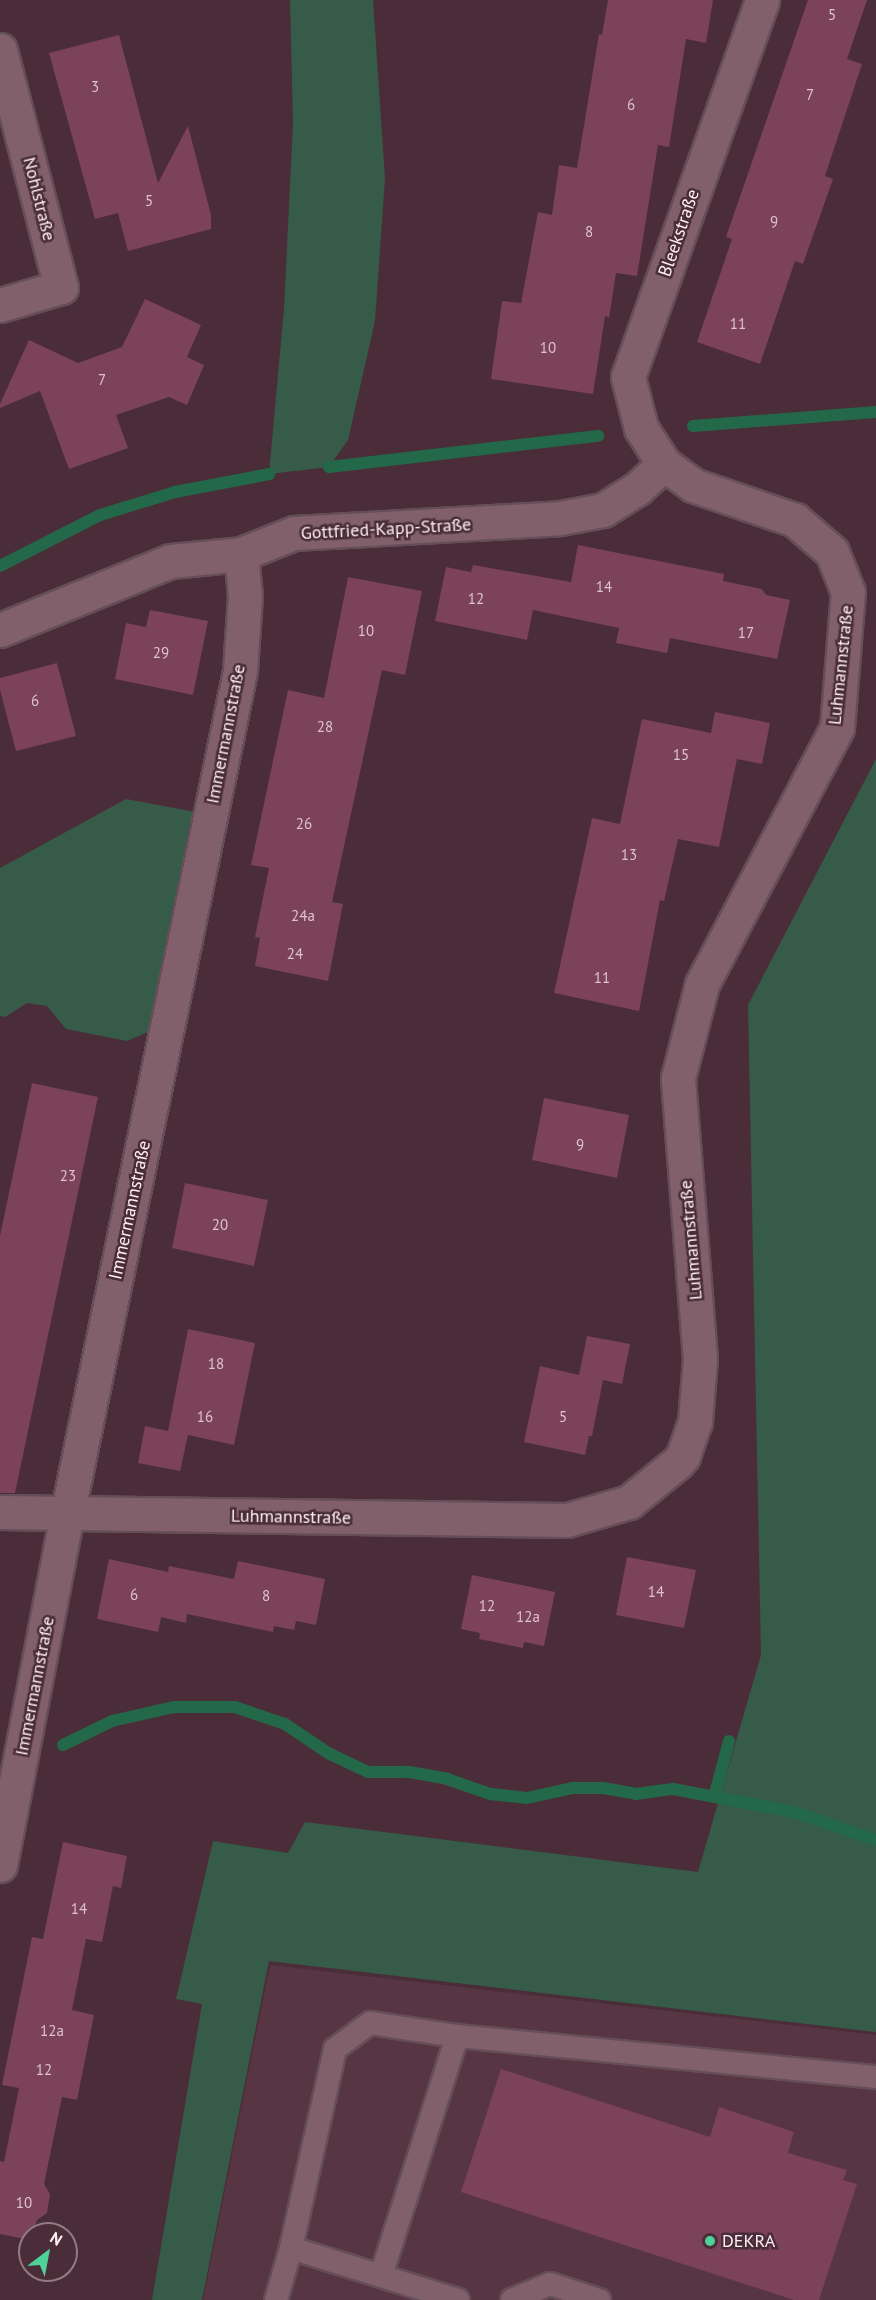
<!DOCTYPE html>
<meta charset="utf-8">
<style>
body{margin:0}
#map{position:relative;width:876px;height:2300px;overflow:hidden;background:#4a2d38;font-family:"PT Sans",sans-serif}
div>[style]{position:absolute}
.built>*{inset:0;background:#583543}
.green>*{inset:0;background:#365b48}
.stream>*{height:12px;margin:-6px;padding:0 6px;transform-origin:6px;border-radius:6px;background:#24684a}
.building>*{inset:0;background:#7b4259}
.roads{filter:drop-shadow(2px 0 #654e57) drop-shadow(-2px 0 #654e57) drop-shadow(0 2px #654e57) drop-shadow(0 -2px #654e57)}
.lane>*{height:22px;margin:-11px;padding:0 11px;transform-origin:11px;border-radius:11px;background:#81606c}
.street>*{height:33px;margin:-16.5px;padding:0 16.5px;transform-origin:16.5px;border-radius:16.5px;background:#81606c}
.dots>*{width:16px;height:16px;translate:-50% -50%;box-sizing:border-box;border:3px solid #4a2d38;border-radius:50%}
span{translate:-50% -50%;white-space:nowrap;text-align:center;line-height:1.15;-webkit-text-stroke:5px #4a2d38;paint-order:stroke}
.number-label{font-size:15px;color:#dec4cd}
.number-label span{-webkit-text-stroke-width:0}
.street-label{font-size:18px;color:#ffeff4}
.poi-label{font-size:18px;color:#ffeff4}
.left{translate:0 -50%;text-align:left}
.north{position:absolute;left:18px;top:2222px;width:60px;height:60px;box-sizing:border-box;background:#4a2d38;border:2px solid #927b83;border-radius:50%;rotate:32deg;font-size:16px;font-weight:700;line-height:24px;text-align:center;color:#ffeff4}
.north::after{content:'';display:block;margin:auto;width:21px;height:27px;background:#4dd39a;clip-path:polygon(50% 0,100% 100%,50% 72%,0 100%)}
</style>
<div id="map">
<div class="built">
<div style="clip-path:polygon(270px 1965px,876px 2035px,876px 2300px,203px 2300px)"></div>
</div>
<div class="green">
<div style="clip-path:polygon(290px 0,373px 0,385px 179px,375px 321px,348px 440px,329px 467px,269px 474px,284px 308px,293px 124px)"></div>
<div style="clip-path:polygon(876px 759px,876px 2032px,269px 1961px,202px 2300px,152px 2300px,202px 2004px,176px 1999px,213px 1841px,288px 1853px,305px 1822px,698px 1872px,761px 1655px,748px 1005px)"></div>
<div style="clip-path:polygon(126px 799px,196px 812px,148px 1032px,127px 1041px,66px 1029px,47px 1006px,27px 1003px,5px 1017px,0 1016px,0 868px)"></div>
</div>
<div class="stream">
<div style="left:693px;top:426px;width:184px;rotate:-4.4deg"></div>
<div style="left:329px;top:467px;width:271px;rotate:-6.6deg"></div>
<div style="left:0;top:566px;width:112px;rotate:-27deg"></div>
<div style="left:100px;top:515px;width:78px;rotate:-17deg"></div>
<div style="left:175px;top:492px;width:96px;rotate:-10.8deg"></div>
<div style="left:63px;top:1745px;width:55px;rotate:-26.1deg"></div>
<div style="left:112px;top:1721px;width:64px;rotate:-12.7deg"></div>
<div style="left:174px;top:1707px;width:61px"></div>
<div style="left:235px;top:1707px;width:53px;rotate:18.8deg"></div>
<div style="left:285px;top:1724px;width:52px;rotate:34deg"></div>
<div style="left:328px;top:1753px;width:44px;rotate:25.4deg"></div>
<div style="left:368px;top:1772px;width:41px"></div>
<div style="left:409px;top:1772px;width:39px;rotate:10deg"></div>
<div style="left:447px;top:1779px;width:46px;rotate:19.2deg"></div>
<div style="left:490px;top:1794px;width:37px;rotate:6deg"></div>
<div style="left:527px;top:1798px;width:46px;rotate:-12.5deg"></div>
<div style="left:572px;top:1788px;width:31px"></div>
<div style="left:603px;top:1788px;width:34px;rotate:10deg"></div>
<div style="left:636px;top:1794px;width:37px;rotate:-8deg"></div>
<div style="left:673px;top:1789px;width:123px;rotate:10.8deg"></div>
<div style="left:794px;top:1812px;width:87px;rotate:18.9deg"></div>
<div style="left:714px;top:1797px;width:58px;rotate:-75deg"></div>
</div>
<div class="building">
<div style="clip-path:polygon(608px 0,713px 0,706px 43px,686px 39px,669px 147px,658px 145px,637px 276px,616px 273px,609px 318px,605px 316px,593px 394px,491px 379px,502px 301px,521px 303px,538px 212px,552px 215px,559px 165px,577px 168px,599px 34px,602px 35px)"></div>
<div style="clip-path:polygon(808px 0,867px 0,847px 59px,862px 64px,825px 176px,833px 179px,803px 264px,795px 261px,760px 364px,697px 342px,732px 239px,726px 237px)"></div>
<div style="clip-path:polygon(119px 35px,158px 183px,188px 126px,211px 215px,211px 229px,128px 251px,118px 213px,95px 219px,49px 53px)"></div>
<div style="clip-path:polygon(145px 299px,201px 325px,187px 357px,204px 365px,187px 405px,169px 397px,116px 415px,128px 448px,69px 469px,40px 391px,0 408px,0 404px,29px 340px,78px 363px,122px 347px)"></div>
<div style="clip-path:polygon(578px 545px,724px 574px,723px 581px,762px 589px,766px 595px,790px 600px,777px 659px,670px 638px,667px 653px,616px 643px,619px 628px,533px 610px,527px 640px,435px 621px,446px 567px,471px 572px,473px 565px,571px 582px)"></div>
<div style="clip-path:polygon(348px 577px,422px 591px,405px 675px,382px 670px,332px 902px,343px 904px,328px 981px,255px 966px,260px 938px,255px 937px,269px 868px,251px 865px,288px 690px,324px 698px)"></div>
<div style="clip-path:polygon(150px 610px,208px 621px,193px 695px,115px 679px,126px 623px,146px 627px)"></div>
<div style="clip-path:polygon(57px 663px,76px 736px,16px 751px,0 690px,0 678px)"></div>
<div style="clip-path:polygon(715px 712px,770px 723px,762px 764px,737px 759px,719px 847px,678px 839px,664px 901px,660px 900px,639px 1011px,554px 993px,592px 818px,620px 824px,642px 719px,711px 733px)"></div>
<div style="clip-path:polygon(32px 1083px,98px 1097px,15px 1493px,0 1493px,0 1236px)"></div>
<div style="clip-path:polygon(544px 1098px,629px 1115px,617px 1178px,532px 1160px)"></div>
<div style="clip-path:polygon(185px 1183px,268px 1200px,254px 1266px,172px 1248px)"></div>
<div style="clip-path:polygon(188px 1329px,255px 1343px,234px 1445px,188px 1435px,180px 1471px,138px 1463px,145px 1426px,168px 1431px)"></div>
<div style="clip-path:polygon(587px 1336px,630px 1344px,622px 1384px,603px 1380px,592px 1436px,589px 1436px,585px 1455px,524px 1442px,540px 1366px,579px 1375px)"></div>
<div style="clip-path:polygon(627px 1557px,696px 1570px,684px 1628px,616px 1615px)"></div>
<div style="clip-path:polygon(109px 1559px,168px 1572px,169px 1566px,234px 1579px,238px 1561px,325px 1579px,316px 1625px,296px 1621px,294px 1630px,274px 1626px,273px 1632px,187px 1614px,186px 1623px,161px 1617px,158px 1632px,97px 1619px)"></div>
<div style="clip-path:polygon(472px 1575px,555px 1592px,544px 1646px,524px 1642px,523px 1648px,479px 1639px,480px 1633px,461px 1629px)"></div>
<div style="clip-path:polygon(63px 1842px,127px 1856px,121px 1888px,113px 1886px,102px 1942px,86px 1939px,72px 2010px,94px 2015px,77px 2100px,62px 2097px,44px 2184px,50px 2194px,47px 2213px,37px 2220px,30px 2240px,0 2234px,0 2161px,4px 2162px,19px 2088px,2px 2085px,32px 1937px,43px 1939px)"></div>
<div style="clip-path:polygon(501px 2069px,710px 2137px,719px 2107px,794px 2132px,788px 2153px,847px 2170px,843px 2180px,857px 2184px,819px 2300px,794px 2300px,461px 2192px)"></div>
</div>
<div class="roads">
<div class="lane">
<div style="left:291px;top:2248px;width:204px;rotate:-77.5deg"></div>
<div style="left:335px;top:2049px;width:44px;rotate:-36.6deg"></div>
<div style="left:370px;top:2023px;width:88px;rotate:8.5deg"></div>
<div style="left:381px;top:2276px;width:252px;rotate:-72.4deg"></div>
<div style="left:457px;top:2036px;width:421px;rotate:5.6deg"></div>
<div style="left:276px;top:2300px;width:54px;rotate:-73.9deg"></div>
<div style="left:291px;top:2248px;width:175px;rotate:17.3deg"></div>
<div style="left:512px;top:2300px;width:41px;rotate:-22.8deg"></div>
<div style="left:550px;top:2284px;width:52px;rotate:18.1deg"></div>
</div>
<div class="street">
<div style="left:0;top:50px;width:245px;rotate:75.6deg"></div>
<div style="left:61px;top:287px;width:64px;rotate:163.6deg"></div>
<div style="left:0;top:630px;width:184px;rotate:-22deg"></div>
<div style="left:171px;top:561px;width:70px;rotate:-5.7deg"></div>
<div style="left:241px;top:554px;width:57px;rotate:-21.6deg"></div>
<div style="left:294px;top:533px;width:266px;rotate:-3.2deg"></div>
<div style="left:560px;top:518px;width:44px;rotate:-10.5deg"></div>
<div style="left:603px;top:510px;width:40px;rotate:-32deg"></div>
<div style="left:637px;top:489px;width:37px;rotate:-43deg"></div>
<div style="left:0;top:1512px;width:567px;rotate:0.81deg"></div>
<div style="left:567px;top:1520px;width:65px;rotate:-16.2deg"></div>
<div style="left:629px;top:1502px;width:63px;rotate:-39.2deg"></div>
<div style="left:678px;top:1462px;width:8px;rotate:-50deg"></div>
<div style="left:683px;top:1456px;width:36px;rotate:-71deg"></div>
<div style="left:695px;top:1422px;width:63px;rotate:-85.5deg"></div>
<div style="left:700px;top:1359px;width:282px;rotate:-94.5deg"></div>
<div style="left:678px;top:1078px;width:97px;rotate:-75.7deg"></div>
<div style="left:702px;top:984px;width:289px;rotate:-62.2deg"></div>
<div style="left:837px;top:728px;width:136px;rotate:-85.4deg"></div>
<div style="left:848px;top:592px;width:43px;rotate:-111.8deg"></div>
<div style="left:832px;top:552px;width:49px;rotate:-139.1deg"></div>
<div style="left:795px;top:520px;width:108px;rotate:-161.1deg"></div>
<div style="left:693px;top:485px;width:36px;rotate:-144deg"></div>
<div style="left:664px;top:464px;width:43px;rotate:-122.6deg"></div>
<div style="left:641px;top:428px;width:53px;rotate:-104.3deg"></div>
<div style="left:628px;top:377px;width:400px;rotate:-70.4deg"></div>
<div style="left:0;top:1865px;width:356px;rotate:-79.2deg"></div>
<div style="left:67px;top:1515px;width:862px;rotate:-78.42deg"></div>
<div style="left:240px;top:671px;width:75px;rotate:-86.2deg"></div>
<div style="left:245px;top:596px;width:42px;rotate:-95.4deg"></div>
</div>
</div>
<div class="dots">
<div style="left:710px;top:2241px;background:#4dd39a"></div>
</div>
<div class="number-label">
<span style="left:832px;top:15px">5</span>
<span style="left:95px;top:87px">3</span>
<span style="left:810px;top:95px">7</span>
<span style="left:631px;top:105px">6</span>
<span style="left:149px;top:201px">5</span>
<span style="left:774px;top:222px">9</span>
<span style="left:589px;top:232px">8</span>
<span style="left:738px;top:324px">11</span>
<span style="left:548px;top:348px">10</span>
<span style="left:102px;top:380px">7</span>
<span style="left:604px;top:587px">14</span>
<span style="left:476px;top:599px">12</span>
<span style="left:366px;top:631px">10</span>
<span style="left:746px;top:633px">17</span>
<span style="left:161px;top:653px">29</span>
<span style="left:35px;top:701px">6</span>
<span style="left:325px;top:727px">28</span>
<span style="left:681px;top:755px">15</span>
<span style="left:304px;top:824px">26</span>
<span style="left:629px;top:855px">13</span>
<span style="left:303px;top:916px">24a</span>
<span style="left:295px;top:954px">24</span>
<span style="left:602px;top:978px">11</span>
<span style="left:580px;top:1145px">9</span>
<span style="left:68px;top:1176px">23</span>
<span style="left:220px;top:1225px">20</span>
<span style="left:216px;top:1364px">18</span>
<span style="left:205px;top:1417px">16</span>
<span style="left:563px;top:1417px">5</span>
<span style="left:656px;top:1592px">14</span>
<span style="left:134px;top:1595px">6</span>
<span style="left:266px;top:1596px">8</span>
<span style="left:487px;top:1606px">12</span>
<span style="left:528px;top:1617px">12a</span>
<span style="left:79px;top:1909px">14</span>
<span style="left:52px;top:2031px">12a</span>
<span style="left:44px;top:2070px">12</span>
<span style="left:24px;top:2203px">10</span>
</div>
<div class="street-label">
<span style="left:39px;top:199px;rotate:76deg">Nohlstraße</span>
<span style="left:679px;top:233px;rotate:-71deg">Bleekstraße</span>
<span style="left:386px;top:529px;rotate:-3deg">Gottfried-Kapp-Straße</span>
<span style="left:841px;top:665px;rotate:-84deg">Luhmannstraße</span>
<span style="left:226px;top:734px;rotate:-79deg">Immermannstraße</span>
<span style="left:130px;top:1210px;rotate:-78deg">Immermannstraße</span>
<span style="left:691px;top:1240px;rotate:-95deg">Luhmannstraße</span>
<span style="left:291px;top:1517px;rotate:1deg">Luhmannstraße</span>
<span style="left:35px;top:1686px;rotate:-79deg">Immermannstraße</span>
</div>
<div class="poi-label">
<span class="left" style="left:722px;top:2241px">DEKRA</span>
</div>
<div class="north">N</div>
</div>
